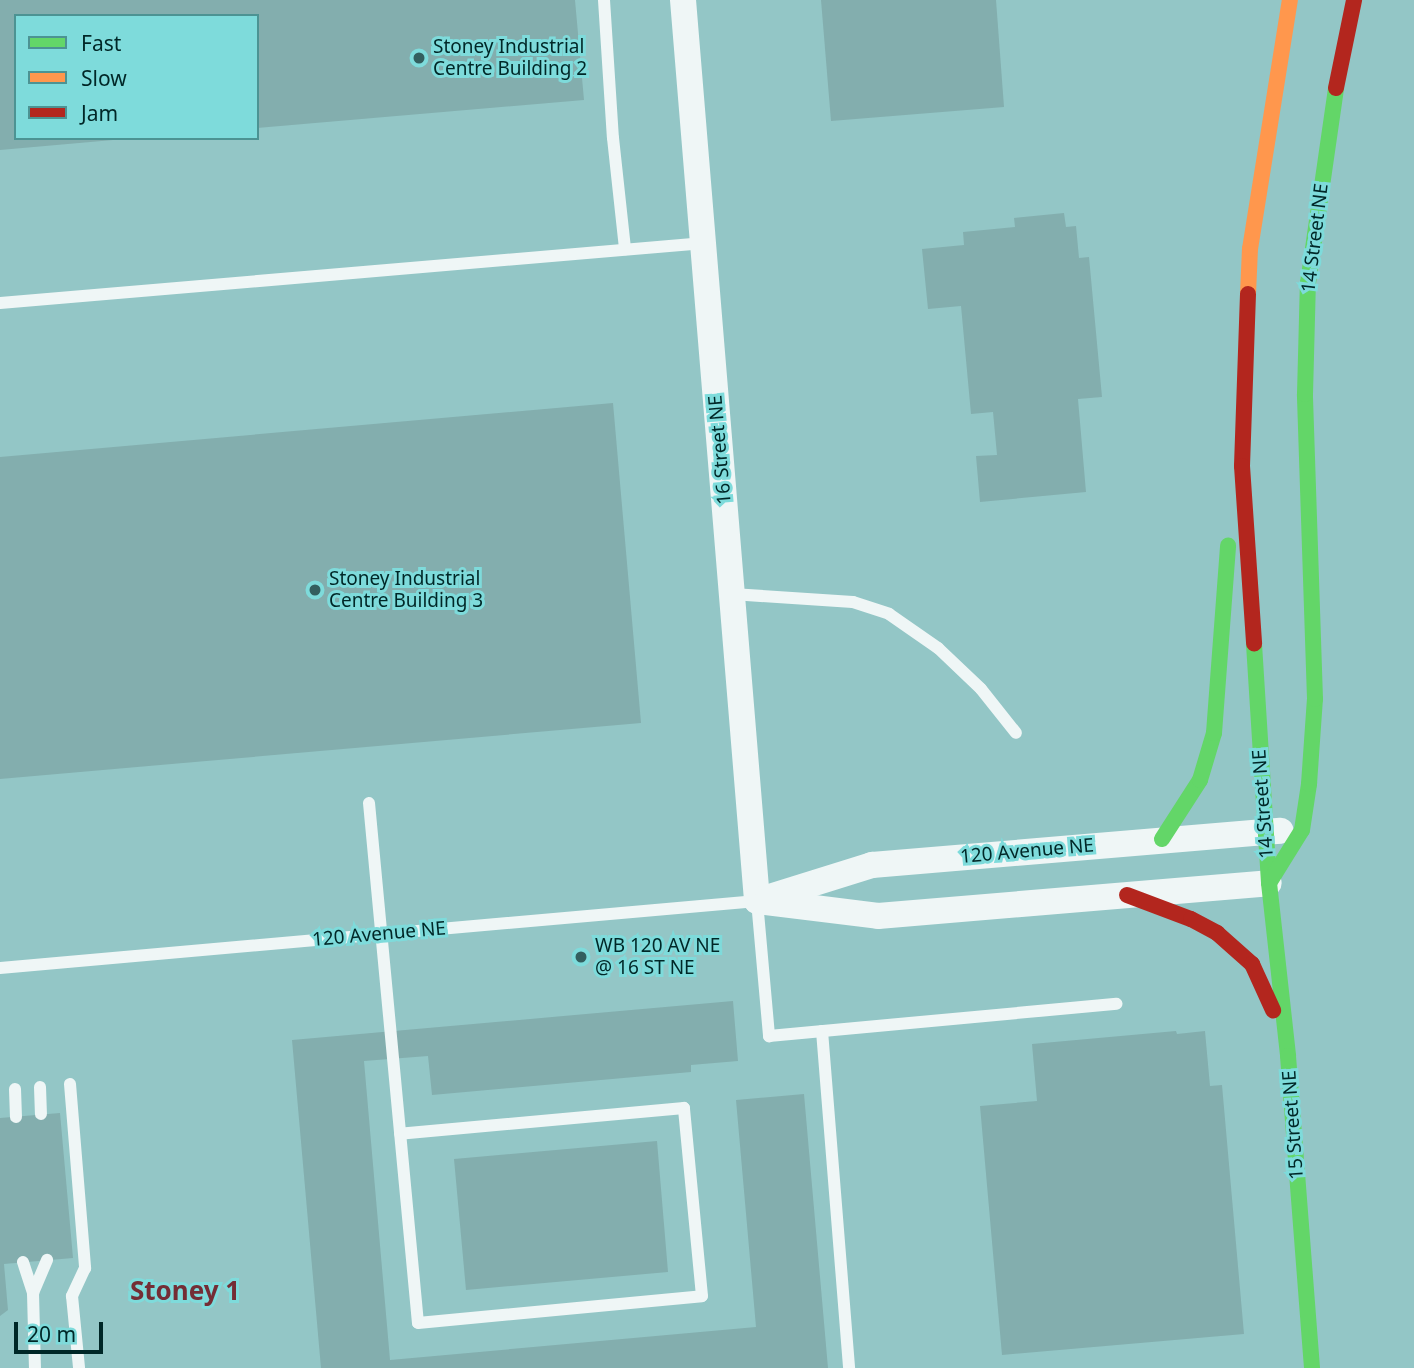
<!DOCTYPE html>
<style>
body{margin:0}
#map{position:relative;width:1414px;height:1368px;overflow:hidden;background:#93c6c6;font-family:"Noto Sans",sans-serif}
div>[style]{position:absolute}
.building>*{inset:0;background:#83aeae}
.lane>*{height:12px;margin:-6px;padding:0 6px;transform-origin:6px;border-radius:6px;background:#eff6f6}
.street>*{height:26px;margin:-13px;padding:0 13px;transform-origin:13px;border-radius:13px;background:#eff6f6}
.fast>*{height:16px;margin:-8px;padding:0 8px;transform-origin:8px;border-radius:8px;background:#63d668}
.slow>*{height:16px;margin:-8px;padding:0 8px;transform-origin:8px;border-radius:8px;background:#ff974d}
.jam>*{height:16px;margin:-8px;padding:0 8px;transform-origin:8px;border-radius:8px;background:#b3261e}
.dots>*{width:19px;height:19px;translate:-50% -50%;box-sizing:border-box;border:4px solid #7edbdb;border-radius:50%}
span{translate:-50% -50%;white-space:nowrap;text-align:center;line-height:1.15;-webkit-text-stroke:6px #7edbdb;paint-order:stroke}
.poi-label{font-size:19px;color:#002727}
.left{translate:0 -50%;text-align:left}
.street-label{font-size:19px;color:#002727}
.district-label{font-size:26px;color:#742d35;font-weight:700}
.legend{position:absolute;left:14px;top:14px;width:245px;height:126px;box-sizing:border-box;background:#7edbdb;border:2px solid #4c9393;margin:0;padding:9px 12px;list-style:none;font-size:21px;color:#002727}
.legend li{display:flex;align-items:center;gap:14px;height:35px}
.legend b{width:35px;border:2px solid #4c9393}
.scale{position:absolute;left:14px;top:1322px;width:89px;height:32px;box-sizing:border-box;border:4px solid #002727;border-top:0;padding-left:9px;font-size:21px;line-height:24px;white-space:nowrap;color:#002727;-webkit-text-stroke:5px #7edbdb;paint-order:stroke}
</style>
<div id="map">
<div class="building">
<div style="clip-path:polygon(0 0,575px 0,584px 100px,257px 128px,257px 16px,16px 16px,16px 138px,113px 140px,0 150px)"></div>
<div style="clip-path:polygon(821px 0,996px 0,1004px 107px,831px 121px)"></div>
<div style="clip-path:polygon(1064px 213px,1066px 227px,1076px 226px,1079px 258px,1089px 257px,1102px 397px,1078px 399px,1086px 492px,980px 502px,976px 456px,997px 455px,993px 412px,971px 414px,961px 306px,928px 309px,922px 249px,964px 245px,963px 232px,1015px 227px,1014px 218px)"></div>
<div style="clip-path:polygon(613px 403px,641px 723px,0 779px,0 457px)"></div>
<div style="clip-path:polygon(733px 1001px,738px 1061px,691px 1065px,691px 1072px,432px 1095px,428px 1056px,364px 1061px,390px 1360px,756px 1327px,736px 1100px,804px 1094px,828px 1368px,321px 1368px,292px 1040px)"></div>
<div style="clip-path:polygon(1176px 1031px,1177px 1034px,1205px 1031px,1210px 1086px,1222px 1085px,1244px 1334px,1002px 1355px,980px 1106px,1037px 1101px,1032px 1044px)"></div>
<div style="clip-path:polygon(60px 1113px,73px 1258px,4px 1264px,8px 1310px,0 1316px,0 1118px)"></div>
<div style="clip-path:polygon(657px 1141px,668px 1272px,466px 1290px,454px 1159px)"></div>
</div>
<div class="lane">
<div style="left:604px;top:0;width:138px;rotate:86.3deg"></div>
<div style="left:613px;top:138px;width:112px;rotate:83.8deg"></div>
<div style="left:0;top:303px;width:707px;rotate:-4.87deg"></div>
<div style="left:732px;top:594px;width:121px;rotate:3.8deg"></div>
<div style="left:853px;top:602px;width:38px;rotate:18deg"></div>
<div style="left:889px;top:614px;width:60px;rotate:34.8deg"></div>
<div style="left:938px;top:648px;width:59px;rotate:43.6deg"></div>
<div style="left:981px;top:689px;width:56px;rotate:51.5deg"></div>
<div style="left:369px;top:803px;width:522px;rotate:84.62deg"></div>
<div style="left:418px;top:1323px;width:285px;rotate:-5.4deg"></div>
<div style="left:702px;top:1296px;width:189px;rotate:-95.5deg"></div>
<div style="left:684px;top:1108px;width:285px;rotate:174.8deg"></div>
<div style="left:0;top:968px;width:760px;rotate:-5.06deg"></div>
<div style="left:757px;top:901px;width:136px;rotate:84.9deg"></div>
<div style="left:769px;top:1036px;width:349px;rotate:-5.3deg"></div>
<div style="left:822px;top:1031px;width:338px;rotate:85.4deg"></div>
<div style="left:70px;top:1084px;width:185px;rotate:85.3deg"></div>
<div style="left:85px;top:1268px;width:31px;rotate:115deg"></div>
<div style="left:72px;top:1296px;width:72px;rotate:84.4deg"></div>
<div style="left:40px;top:1087px;width:27px;rotate:88deg"></div>
<div style="left:15px;top:1089px;width:28px;rotate:88deg"></div>
<div style="left:23px;top:1262px;width:33px;rotate:72deg"></div>
<div style="left:33px;top:1293px;width:75px;rotate:88.5deg"></div>
<div style="left:33px;top:1293px;width:36px;rotate:-67deg"></div>
</div>
<div class="street">
<div style="left:683px;top:0;width:904px;rotate:85.3deg"></div>
<div style="left:757px;top:901px;width:121px;rotate:-17.4deg"></div>
<div style="left:872px;top:865px;width:410px;rotate:-4.8deg"></div>
<div style="left:766px;top:902px;width:113px;rotate:7.1deg"></div>
<div style="left:878px;top:916px;width:392px;rotate:-4.8deg"></div>
</div>
<div class="fast">
<div style="left:1254px;top:644px;width:239px;rotate:86.4deg"></div>
<div style="left:1269px;top:883px;width:174px;rotate:83.7deg"></div>
<div style="left:1288px;top:1056px;width:313px;rotate:85.6deg"></div>
<div style="left:1162px;top:839px;width:70px;rotate:-57.2deg"></div>
<div style="left:1200px;top:780px;width:49px;rotate:-73.4deg"></div>
<div style="left:1214px;top:733px;width:188px;rotate:-85.7deg"></div>
<div style="left:1269px;top:883px;width:62px;rotate:-58.1deg"></div>
<div style="left:1302px;top:830px;width:47px;rotate:-81.3deg"></div>
<div style="left:1309px;top:784px;width:85px;rotate:-86deg"></div>
<div style="left:1315px;top:699px;width:305px;rotate:-91.9deg"></div>
<div style="left:1305px;top:394px;width:111px;rotate:-88.5deg"></div>
<div style="left:1308px;top:283px;width:197px;rotate:-81.8deg"></div>
</div>
<div class="slow">
<div style="left:1248px;top:294px;width:45px;rotate:-87.5deg"></div>
<div style="left:1250px;top:249px;width:252px;rotate:-80.9deg"></div>
</div>
<div class="jam">
<div style="left:1336px;top:88px;width:90px;rotate:-78.4deg"></div>
<div style="left:1248px;top:294px;width:172px;rotate:92deg"></div>
<div style="left:1242px;top:466px;width:178px;rotate:86.1deg"></div>
<div style="left:1127px;top:895px;width:68px;rotate:20.6deg"></div>
<div style="left:1191px;top:919px;width:30px;rotate:28deg"></div>
<div style="left:1217px;top:933px;width:47px;rotate:41.5deg"></div>
<div style="left:1252px;top:964px;width:51px;rotate:65.5deg"></div>
</div>
<div class="dots">
<div style="left:419px;top:58px;background:#335f5f"></div>
<div style="left:315px;top:590px;background:#335f5f"></div>
<div style="left:581px;top:957px;background:#335f5f"></div>
</div>
<div class="poi-label">
<span class="left" style="left:433px;top:58px">Stoney Industrial<br>Centre Building 2</span>
<span class="left" style="left:329px;top:590px">Stoney Industrial<br>Centre Building 3</span>
<span class="left" style="left:595px;top:957px">WB 120 AV NE<br>@ 16 ST NE</span>
</div>
<div class="street-label">
<span style="left:1315px;top:238px;rotate:-83deg">14 Street NE</span>
<span style="left:720px;top:450px;rotate:-95deg">16 Street NE</span>
<span style="left:1263px;top:804px;rotate:-94deg">14 Street NE</span>
<span style="left:1027px;top:851px;rotate:-5deg">120 Avenue NE</span>
<span style="left:379px;top:934px;rotate:-5deg">120 Avenue NE</span>
<span style="left:1293px;top:1125px;rotate:-94deg">15 Street NE</span>
</div>
<div class="district-label">
<span style="left:185px;top:1291px">Stoney 1</span>
</div>
<ul class="legend">
<li><b style="height:9px;background:#63d668"></b>Fast</li>
<li><b style="height:9px;background:#ff974d"></b>Slow</li>
<li><b style="height:9px;background:#b3261e"></b>Jam</li>
</ul>
<div class="scale">20 m</div>
</div>
